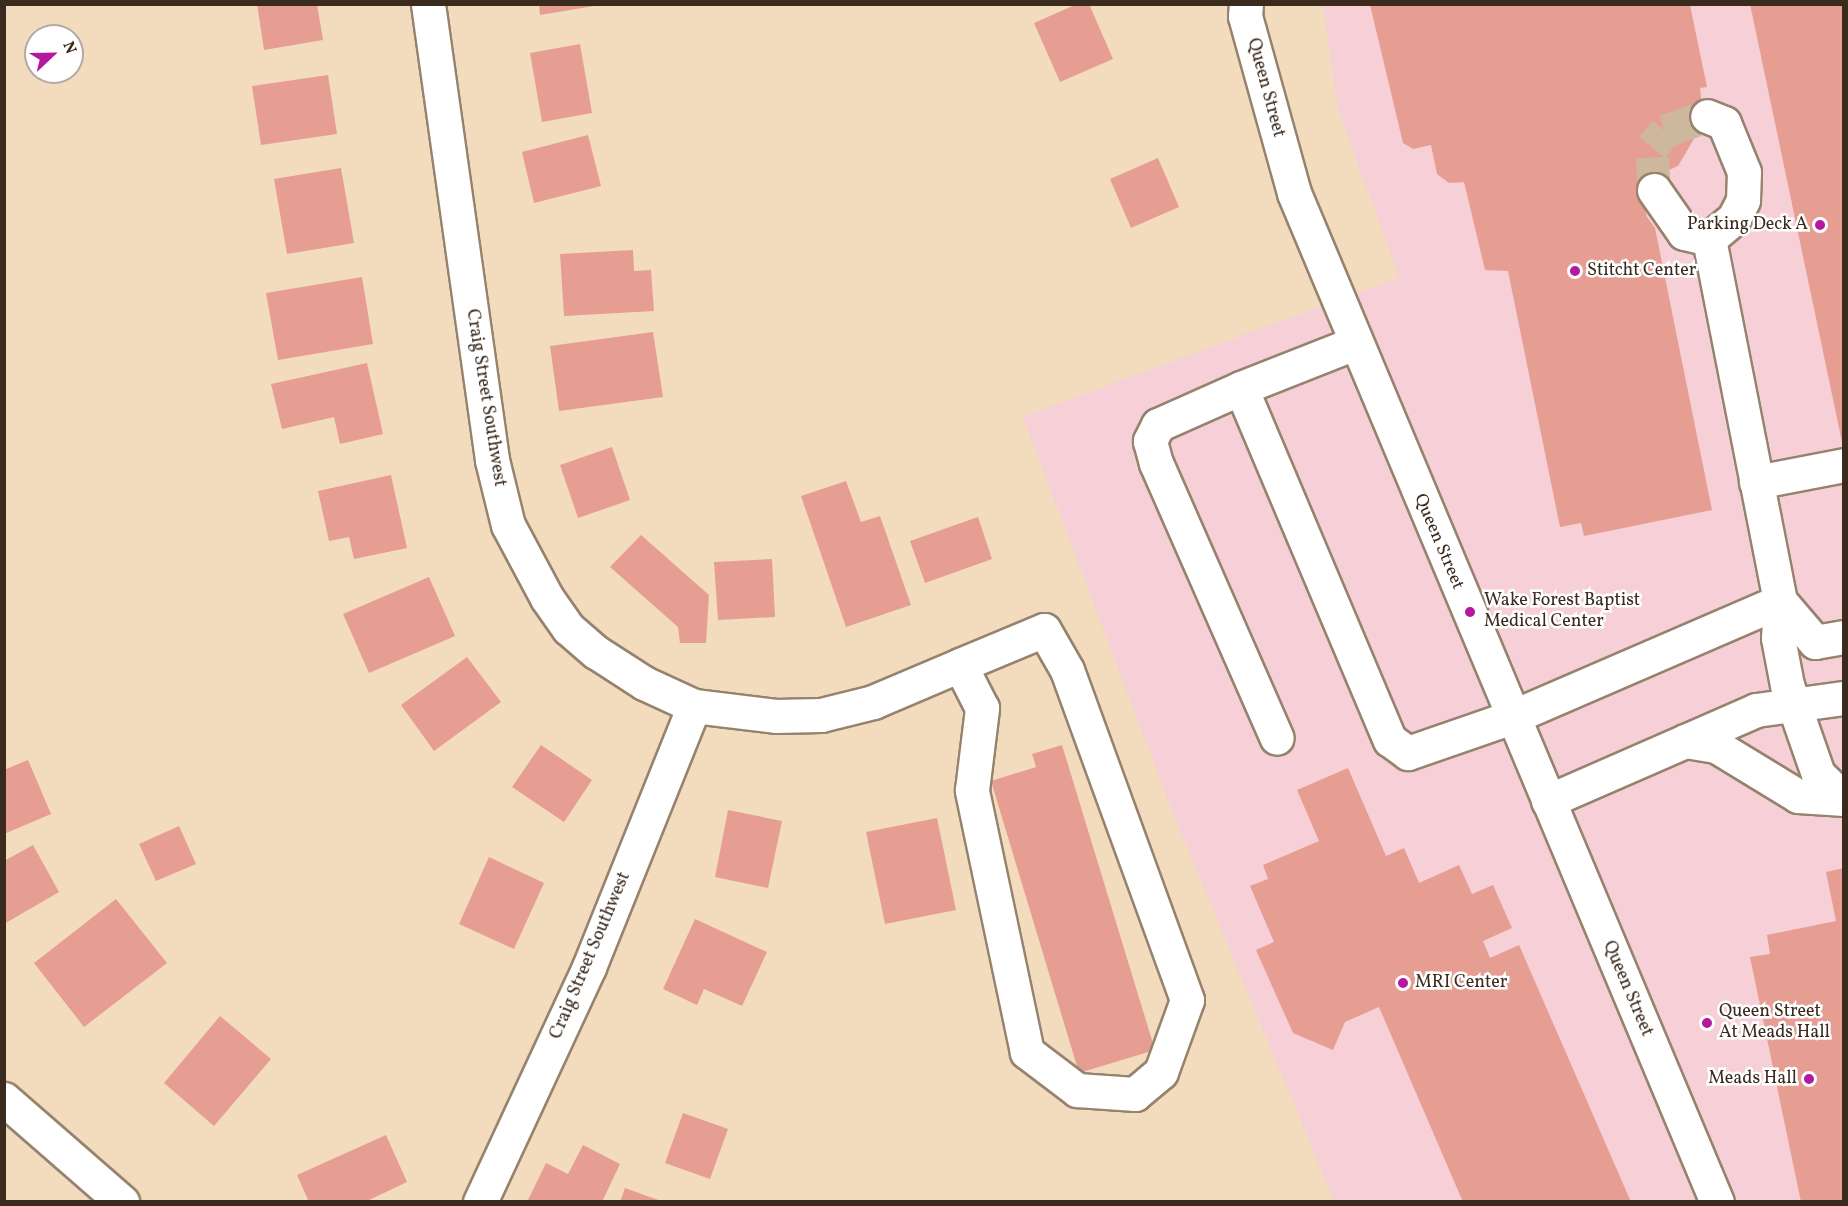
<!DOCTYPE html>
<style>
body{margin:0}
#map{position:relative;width:1848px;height:1206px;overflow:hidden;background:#f2dcbd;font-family:Vollkorn,serif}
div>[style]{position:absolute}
.built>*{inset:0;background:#f6cfd7}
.building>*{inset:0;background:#e79e92}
.minor-tunnel>*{height:33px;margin-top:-16.5px;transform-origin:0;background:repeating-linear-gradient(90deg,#cdb89d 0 33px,transparent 0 49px)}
.roads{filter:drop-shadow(2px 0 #96836e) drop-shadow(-2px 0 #96836e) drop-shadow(0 2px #96836e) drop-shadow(0 -2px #96836e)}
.minor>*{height:33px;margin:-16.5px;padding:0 16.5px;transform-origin:16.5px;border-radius:16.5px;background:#fff}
.dots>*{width:16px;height:16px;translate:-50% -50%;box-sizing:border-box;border:3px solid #fff;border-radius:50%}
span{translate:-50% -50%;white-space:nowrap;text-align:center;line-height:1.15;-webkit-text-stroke:5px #fff;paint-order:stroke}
.street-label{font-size:18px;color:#3b2a1e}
.poi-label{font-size:18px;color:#3b2a1e}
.right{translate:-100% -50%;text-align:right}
.left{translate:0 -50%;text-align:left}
.frame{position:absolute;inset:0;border:6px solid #3b2a1e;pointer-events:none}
.north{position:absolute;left:24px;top:24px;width:60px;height:60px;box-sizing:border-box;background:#fff;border:2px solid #b1aaa5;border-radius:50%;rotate:68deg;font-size:16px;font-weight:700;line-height:24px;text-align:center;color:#3b2a1e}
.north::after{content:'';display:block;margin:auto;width:21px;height:27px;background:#b5179e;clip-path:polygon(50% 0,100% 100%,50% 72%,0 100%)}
</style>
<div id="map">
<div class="built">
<div style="clip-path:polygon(1323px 5px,1843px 5px,1843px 1201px,1334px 1201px,1170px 806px,1023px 417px,1399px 277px,1338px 109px)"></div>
</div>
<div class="building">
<div style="clip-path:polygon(257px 4px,317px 4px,323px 40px,264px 50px)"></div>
<div style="clip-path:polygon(539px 4px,594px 4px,594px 6px,540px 15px)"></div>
<div style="clip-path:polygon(1077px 4px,1089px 4px,1113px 59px,1060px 82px,1034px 23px)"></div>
<div style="clip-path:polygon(1750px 4px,1844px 4px,1844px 442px,1842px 442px)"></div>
<div style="clip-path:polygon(1370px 5px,1690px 5px,1707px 87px,1700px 88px,1702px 108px,1698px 132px,1678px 166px,1638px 184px,1647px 217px,1655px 228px,1712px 510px,1584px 536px,1581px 523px,1560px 527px,1508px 271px,1485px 270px,1464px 182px,1449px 183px,1437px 174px,1431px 145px,1413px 149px,1403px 143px)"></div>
<div style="clip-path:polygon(580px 44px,592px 113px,542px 122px,530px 53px)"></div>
<div style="clip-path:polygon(328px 75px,337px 134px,261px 145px,252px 86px)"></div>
<div style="clip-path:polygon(588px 135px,601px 186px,534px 203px,522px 152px)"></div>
<div style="clip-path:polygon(1158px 158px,1179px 207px,1131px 228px,1110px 179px)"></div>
<div style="clip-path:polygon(341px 168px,354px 243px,287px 254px,274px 179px)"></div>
<div style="clip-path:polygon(633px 250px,634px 271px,651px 270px,654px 311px,564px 316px,560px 254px)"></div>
<div style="clip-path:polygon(362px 277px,373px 344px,278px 360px,266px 293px)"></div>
<div style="clip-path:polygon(653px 332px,663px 397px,559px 411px,550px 346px)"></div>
<div style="clip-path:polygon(367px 363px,383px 434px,340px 444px,334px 417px,282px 429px,271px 384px)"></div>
<div style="clip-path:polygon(612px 447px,630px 500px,578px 518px,560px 465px)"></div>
<div style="clip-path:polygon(391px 475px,407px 548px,354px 559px,349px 537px,329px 541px,318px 491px)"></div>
<div style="clip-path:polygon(846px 481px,861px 522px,880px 516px,911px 605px,846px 627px,801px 496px)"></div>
<div style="clip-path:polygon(978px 517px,992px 559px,925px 583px,910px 541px)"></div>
<div style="clip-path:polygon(641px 535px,709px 595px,706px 643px,680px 643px,678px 627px,610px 567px)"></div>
<div style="clip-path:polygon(772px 559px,775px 617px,718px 620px,714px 562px)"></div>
<div style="clip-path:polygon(429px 577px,455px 636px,369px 673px,343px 614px)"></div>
<div style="clip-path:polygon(467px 657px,501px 702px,434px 751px,401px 705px)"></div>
<div style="clip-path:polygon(541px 745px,592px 780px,564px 822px,512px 787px)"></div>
<div style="clip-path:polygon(1062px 745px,1155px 1050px,1079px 1073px,991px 781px,1036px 767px,1032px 754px)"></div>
<div style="clip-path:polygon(28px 760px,51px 814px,4px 834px,4px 770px)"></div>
<div style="clip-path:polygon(1348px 768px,1386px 856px,1404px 848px,1419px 883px,1459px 865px,1472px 894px,1493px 885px,1512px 928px,1483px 941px,1490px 958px,1519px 945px,1631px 1202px,1463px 1202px,1379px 1007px,1345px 1022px,1333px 1050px,1293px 1033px,1256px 950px,1274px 942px,1250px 886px,1268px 879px,1263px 865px,1319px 841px,1297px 790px)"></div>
<div style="clip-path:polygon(728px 810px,782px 821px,768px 888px,715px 877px)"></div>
<div style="clip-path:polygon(937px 818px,956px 910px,885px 924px,866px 832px)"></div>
<div style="clip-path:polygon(179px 826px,196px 864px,156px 881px,139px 844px)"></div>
<div style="clip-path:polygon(33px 845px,59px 892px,4px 924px,4px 861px)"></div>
<div style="clip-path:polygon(489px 857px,544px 883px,514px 949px,459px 924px)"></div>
<div style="clip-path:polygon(1844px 868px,1844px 1202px,1801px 1202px,1750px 957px,1770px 954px,1767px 935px,1836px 921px,1826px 872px)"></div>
<div style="clip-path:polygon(116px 899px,167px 963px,84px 1027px,34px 963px)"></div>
<div style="clip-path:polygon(695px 919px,767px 952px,742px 1006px,704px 989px,697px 1005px,663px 989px)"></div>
<div style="clip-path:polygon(220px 1016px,271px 1059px,214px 1126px,164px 1083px)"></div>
<div style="clip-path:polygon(683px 1113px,728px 1129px,710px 1179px,665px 1163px)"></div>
<div style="clip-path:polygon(386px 1135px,407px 1182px,365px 1202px,309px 1202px,297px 1175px)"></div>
<div style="clip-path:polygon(583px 1145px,620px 1164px,602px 1202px,527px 1202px,546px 1163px,568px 1174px)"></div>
<div style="clip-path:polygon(625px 1188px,661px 1201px,661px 1202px,620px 1202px)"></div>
</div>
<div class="minor-tunnel">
<div style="left:1654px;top:190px;width:43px;rotate:-92.7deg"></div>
<div style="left:1652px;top:147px;width:21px;rotate:-51deg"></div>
<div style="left:1665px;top:131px;width:45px;rotate:-19.7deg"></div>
</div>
<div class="roads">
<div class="minor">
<div style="left:428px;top:4px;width:460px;rotate:82deg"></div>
<div style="left:492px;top:460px;width:67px;rotate:76.2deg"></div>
<div style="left:508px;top:525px;width:83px;rotate:61.9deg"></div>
<div style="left:547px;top:598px;width:37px;rotate:55deg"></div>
<div style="left:568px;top:628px;width:37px;rotate:41deg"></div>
<div style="left:596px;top:652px;width:57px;rotate:32.9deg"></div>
<div style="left:644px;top:683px;width:55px;rotate:24.7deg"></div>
<div style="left:694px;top:706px;width:82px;rotate:7deg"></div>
<div style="left:775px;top:716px;width:46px;rotate:-1.2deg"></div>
<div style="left:821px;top:715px;width:54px;rotate:-14deg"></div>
<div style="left:873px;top:702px;width:95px;rotate:-23deg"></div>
<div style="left:960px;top:665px;width:91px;rotate:-22.6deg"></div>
<div style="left:1044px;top:630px;width:46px;rotate:60.1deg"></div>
<div style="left:1067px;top:670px;width:351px;rotate:70deg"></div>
<div style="left:1187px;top:1000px;width:77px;rotate:109.9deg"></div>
<div style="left:1161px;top:1072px;width:34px;rotate:140deg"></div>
<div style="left:1135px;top:1094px;width:58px;rotate:-176.1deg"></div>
<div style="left:1077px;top:1090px;width:63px;rotate:-142.8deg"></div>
<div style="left:1027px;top:1052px;width:268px;rotate:-101.9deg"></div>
<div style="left:972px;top:790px;width:83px;rotate:-83deg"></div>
<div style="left:982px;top:708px;width:48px;rotate:-117.1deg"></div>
<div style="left:1246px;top:4px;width:12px;rotate:95deg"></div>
<div style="left:1245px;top:16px;width:184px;rotate:74.5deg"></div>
<div style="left:1294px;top:193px;width:1094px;rotate:67.26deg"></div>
<div style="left:1654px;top:190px;width:52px;rotate:55.1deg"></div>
<div style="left:1684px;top:233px;width:26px;rotate:13deg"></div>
<div style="left:1709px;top:239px;width:33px;rotate:-40deg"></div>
<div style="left:1734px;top:218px;width:20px;rotate:-63deg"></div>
<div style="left:1743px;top:200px;width:28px;rotate:-88deg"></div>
<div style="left:1744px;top:172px;width:53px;rotate:-112.2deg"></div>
<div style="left:1724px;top:123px;width:18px;rotate:-158deg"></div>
<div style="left:1709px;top:239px;width:369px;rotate:78.9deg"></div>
<div style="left:1780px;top:601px;width:37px;rotate:93deg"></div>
<div style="left:1778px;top:638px;width:48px;rotate:79.2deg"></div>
<div style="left:1787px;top:685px;width:94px;rotate:70.8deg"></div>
<div style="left:1818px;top:774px;width:36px;rotate:44deg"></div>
<div style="left:1355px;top:343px;width:123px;rotate:158.5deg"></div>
<div style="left:1241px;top:388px;width:382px;rotate:67.1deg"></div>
<div style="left:1390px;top:740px;width:22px;rotate:36deg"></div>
<div style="left:1408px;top:753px;width:110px;rotate:-19.1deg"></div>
<div style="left:1512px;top:717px;width:292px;rotate:-23.4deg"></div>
<div style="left:1780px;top:601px;width:54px;rotate:49.5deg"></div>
<div style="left:1815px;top:642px;width:29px;rotate:-10deg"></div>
<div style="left:1241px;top:388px;width:91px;rotate:156deg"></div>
<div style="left:1158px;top:425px;width:18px;rotate:117deg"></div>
<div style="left:1150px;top:441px;width:23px;rotate:75deg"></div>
<div style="left:1156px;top:463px;width:300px;rotate:66.3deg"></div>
<div style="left:1756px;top:482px;width:90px;rotate:-10.9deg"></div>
<div style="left:1685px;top:741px;width:31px;rotate:9deg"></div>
<div style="left:1716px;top:746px;width:96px;rotate:31.4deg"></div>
<div style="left:1798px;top:796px;width:46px;rotate:3.7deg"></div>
<div style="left:1548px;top:801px;width:227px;rotate:-23.6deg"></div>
<div style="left:1756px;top:710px;width:89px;rotate:-7.8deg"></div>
<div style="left:4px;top:1099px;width:157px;rotate:41.1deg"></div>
<div style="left:480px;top:1202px;width:259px;rotate:-65.1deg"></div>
<div style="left:589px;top:967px;width:281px;rotate:-68.1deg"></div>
</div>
</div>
<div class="dots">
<div style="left:1820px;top:225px;background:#b5179e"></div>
<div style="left:1575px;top:271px;background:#b5179e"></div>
<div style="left:1470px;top:612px;background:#b5179e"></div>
<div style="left:1403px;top:983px;background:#b5179e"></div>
<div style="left:1707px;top:1023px;background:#b5179e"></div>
<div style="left:1809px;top:1079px;background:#b5179e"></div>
</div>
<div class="street-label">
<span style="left:1265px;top:88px;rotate:75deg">Queen Street</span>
<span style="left:485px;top:398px;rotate:81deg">Craig Street Southwest</span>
<span style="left:1438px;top:542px;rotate:67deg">Queen Street</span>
<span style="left:591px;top:956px;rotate:-67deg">Craig Street Southwest</span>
<span style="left:1627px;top:989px;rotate:67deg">Queen Street</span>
</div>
<div class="poi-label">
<span class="right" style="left:1808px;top:225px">Parking Deck A</span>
<span class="left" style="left:1587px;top:271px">Stitcht Center</span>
<span class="left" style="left:1484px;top:612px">Wake Forest Baptist<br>Medical Center</span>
<span class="left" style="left:1415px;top:983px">MRI Center</span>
<span class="left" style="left:1719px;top:1023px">Queen Street<br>At Meads Hall</span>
<span class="right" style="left:1797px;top:1079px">Meads Hall</span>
</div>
<div class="frame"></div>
<div class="north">N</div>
</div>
